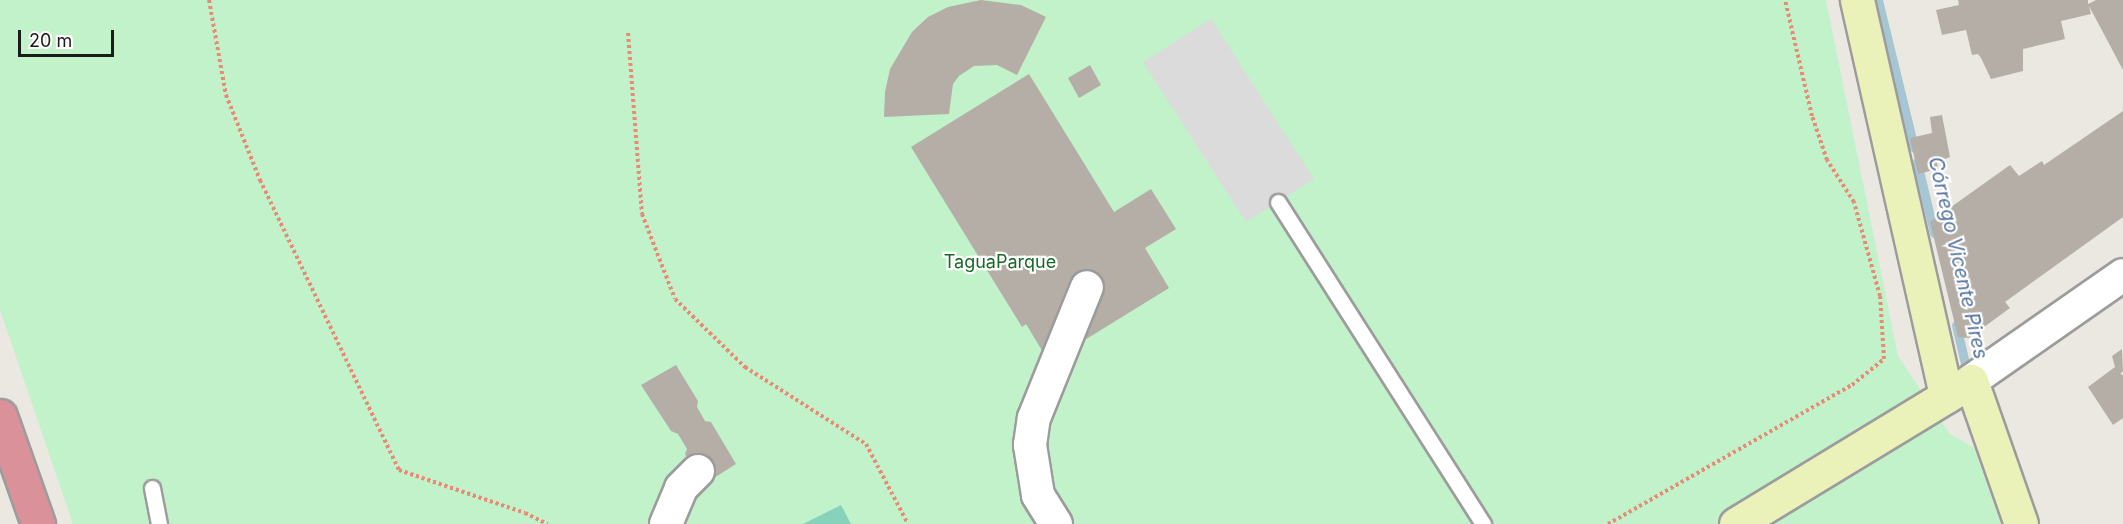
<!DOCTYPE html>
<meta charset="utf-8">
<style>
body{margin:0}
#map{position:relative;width:2123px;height:524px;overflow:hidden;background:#ebe8e1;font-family:Inter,sans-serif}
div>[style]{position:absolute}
.park>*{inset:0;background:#c1f2c9}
.pitch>*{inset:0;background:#87d2bb}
.parking>*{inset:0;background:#dbdbdb}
.stream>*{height:9px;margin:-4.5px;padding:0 4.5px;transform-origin:4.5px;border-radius:4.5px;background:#a6c6d4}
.building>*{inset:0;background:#b4aea7}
.path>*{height:4px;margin-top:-2px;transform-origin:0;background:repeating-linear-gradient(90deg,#e88a75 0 3px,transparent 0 6px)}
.roads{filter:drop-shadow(2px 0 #9c9c9c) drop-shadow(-2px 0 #9c9c9c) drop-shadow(0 2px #9c9c9c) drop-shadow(0 -2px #9c9c9c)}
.lane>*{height:15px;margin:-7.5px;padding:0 7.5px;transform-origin:7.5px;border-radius:7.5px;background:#fff}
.street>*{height:32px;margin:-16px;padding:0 16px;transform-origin:16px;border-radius:16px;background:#fff}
.secondary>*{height:33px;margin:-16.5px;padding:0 16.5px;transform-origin:16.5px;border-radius:16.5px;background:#eaf1b9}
.highway>*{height:33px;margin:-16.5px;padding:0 16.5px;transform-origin:16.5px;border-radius:16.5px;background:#da9199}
span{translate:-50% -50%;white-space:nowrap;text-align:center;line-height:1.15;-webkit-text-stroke:4.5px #fff;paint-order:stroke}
.park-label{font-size:18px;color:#176a24}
.water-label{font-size:20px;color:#53739e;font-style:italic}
.scale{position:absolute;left:18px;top:30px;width:96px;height:27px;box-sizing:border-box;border:3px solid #1b1b1b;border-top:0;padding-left:8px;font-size:18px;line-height:21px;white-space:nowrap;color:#1b1b1b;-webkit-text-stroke:4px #fff;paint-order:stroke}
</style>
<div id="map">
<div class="park">
<div style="clip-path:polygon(0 0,1826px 0,1898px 356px,1949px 433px,1974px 448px,2001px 524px,73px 524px,0 310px)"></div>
</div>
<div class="pitch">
<div style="clip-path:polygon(841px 505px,851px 524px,803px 524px)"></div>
</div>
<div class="parking">
<div style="clip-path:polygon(1211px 19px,1314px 179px,1246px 222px,1143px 62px)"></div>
</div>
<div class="stream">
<div style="left:1878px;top:0;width:152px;rotate:76.3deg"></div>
<div style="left:1917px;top:162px;width:73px;rotate:76.5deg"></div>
<div style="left:1956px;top:325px;width:52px;rotate:76.8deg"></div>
</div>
<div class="building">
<div style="clip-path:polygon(981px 0,1021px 5px,1046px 17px,1017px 75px,997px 65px,974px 66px,959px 76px,953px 84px,949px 114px,884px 117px,885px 92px,890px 69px,912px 32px,928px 17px,948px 7px)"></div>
<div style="clip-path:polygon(1958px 0,2088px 0,2088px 4px,2096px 0,2123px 0,2123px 70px,2089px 6px,2091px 14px,2061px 21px,2065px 39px,2023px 49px,2023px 71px,1991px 79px,1981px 58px,1978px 54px,1972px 55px,1966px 30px,1942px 35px,1936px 10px,1959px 5px)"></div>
<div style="clip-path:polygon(1090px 65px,1101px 85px,1079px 98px,1068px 78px)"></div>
<div style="clip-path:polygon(1029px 74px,1114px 212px,1151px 189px,1176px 229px,1145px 248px,1169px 288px,1049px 362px,1026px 324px,1022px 327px,911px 147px)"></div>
<div style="clip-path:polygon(2123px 111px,2123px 217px,2005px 302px,2010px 308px,1969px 338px,1958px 337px,1930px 222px,2010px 165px,2019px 176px,2042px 161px,2044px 165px)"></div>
<div style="clip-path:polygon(1942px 115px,1950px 157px,1937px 162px,1938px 169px,1918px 174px,1910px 138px,1932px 133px,1930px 117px)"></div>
<div style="clip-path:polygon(2122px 349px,2123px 371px,2120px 374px,2123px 375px,2123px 418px,2113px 425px,2088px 387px,2115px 367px,2112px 356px)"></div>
<div style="clip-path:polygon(676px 365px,698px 401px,697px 407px,705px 421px,711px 422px,736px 464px,706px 483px,685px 454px,687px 449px,678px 434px,671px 431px,641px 385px)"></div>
</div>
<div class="path">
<div style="left:209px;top:0;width:97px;rotate:79.9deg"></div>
<div style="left:226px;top:95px;width:92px;rotate:68.2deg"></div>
<div style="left:260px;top:180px;width:322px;rotate:64.4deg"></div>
<div style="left:399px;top:470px;width:133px;rotate:18.8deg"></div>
<div style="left:525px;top:513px;width:25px;rotate:26deg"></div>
<div style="left:628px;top:33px;width:182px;rotate:85.6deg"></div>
<div style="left:642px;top:214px;width:91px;rotate:68.8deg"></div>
<div style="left:675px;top:299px;width:98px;rotate:44.2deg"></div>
<div style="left:745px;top:367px;width:143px;rotate:32.5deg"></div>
<div style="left:866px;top:444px;width:90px;rotate:62.3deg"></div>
<div style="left:1608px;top:524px;width:281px;rotate:-29.7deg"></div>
<div style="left:1852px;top:385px;width:41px;rotate:-39.1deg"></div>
<div style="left:1884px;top:359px;width:63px;rotate:-93.6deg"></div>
<div style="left:1880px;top:296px;width:98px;rotate:-105.5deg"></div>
<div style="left:1854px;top:202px;width:50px;rotate:-122.7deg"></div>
<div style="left:1827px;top:160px;width:46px;rotate:-108.8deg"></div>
<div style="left:1812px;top:116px;width:119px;rotate:-103.1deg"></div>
</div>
<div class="roads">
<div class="lane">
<div style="left:1278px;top:202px;width:382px;rotate:57.5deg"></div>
<div style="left:152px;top:488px;width:37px;rotate:79deg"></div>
</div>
<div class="street">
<div style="left:1971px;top:381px;width:185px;rotate:-34.9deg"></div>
<div style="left:666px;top:524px;width:39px;rotate:-67deg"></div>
<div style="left:681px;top:488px;width:24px;rotate:-45deg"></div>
<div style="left:1056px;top:524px;width:34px;rotate:-122deg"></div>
<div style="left:1038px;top:495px;width:51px;rotate:-99.1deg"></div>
<div style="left:1030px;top:445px;width:27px;rotate:-82deg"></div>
<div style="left:1034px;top:418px;width:141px;rotate:-68deg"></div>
</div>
<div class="secondary">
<div style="left:1857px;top:0;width:406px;rotate:77.3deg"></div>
<div style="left:1736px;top:524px;width:275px;rotate:-31.3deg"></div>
<div style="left:1971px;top:381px;width:151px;rotate:70.7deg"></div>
</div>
<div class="highway">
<div style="left:0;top:416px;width:114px;rotate:70.6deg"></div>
</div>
</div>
<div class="park-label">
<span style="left:1000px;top:262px">TaguaParque</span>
</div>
<div class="water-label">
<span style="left:1958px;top:258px;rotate:77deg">Córrego Vicente Pires</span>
</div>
<div class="scale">20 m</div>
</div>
